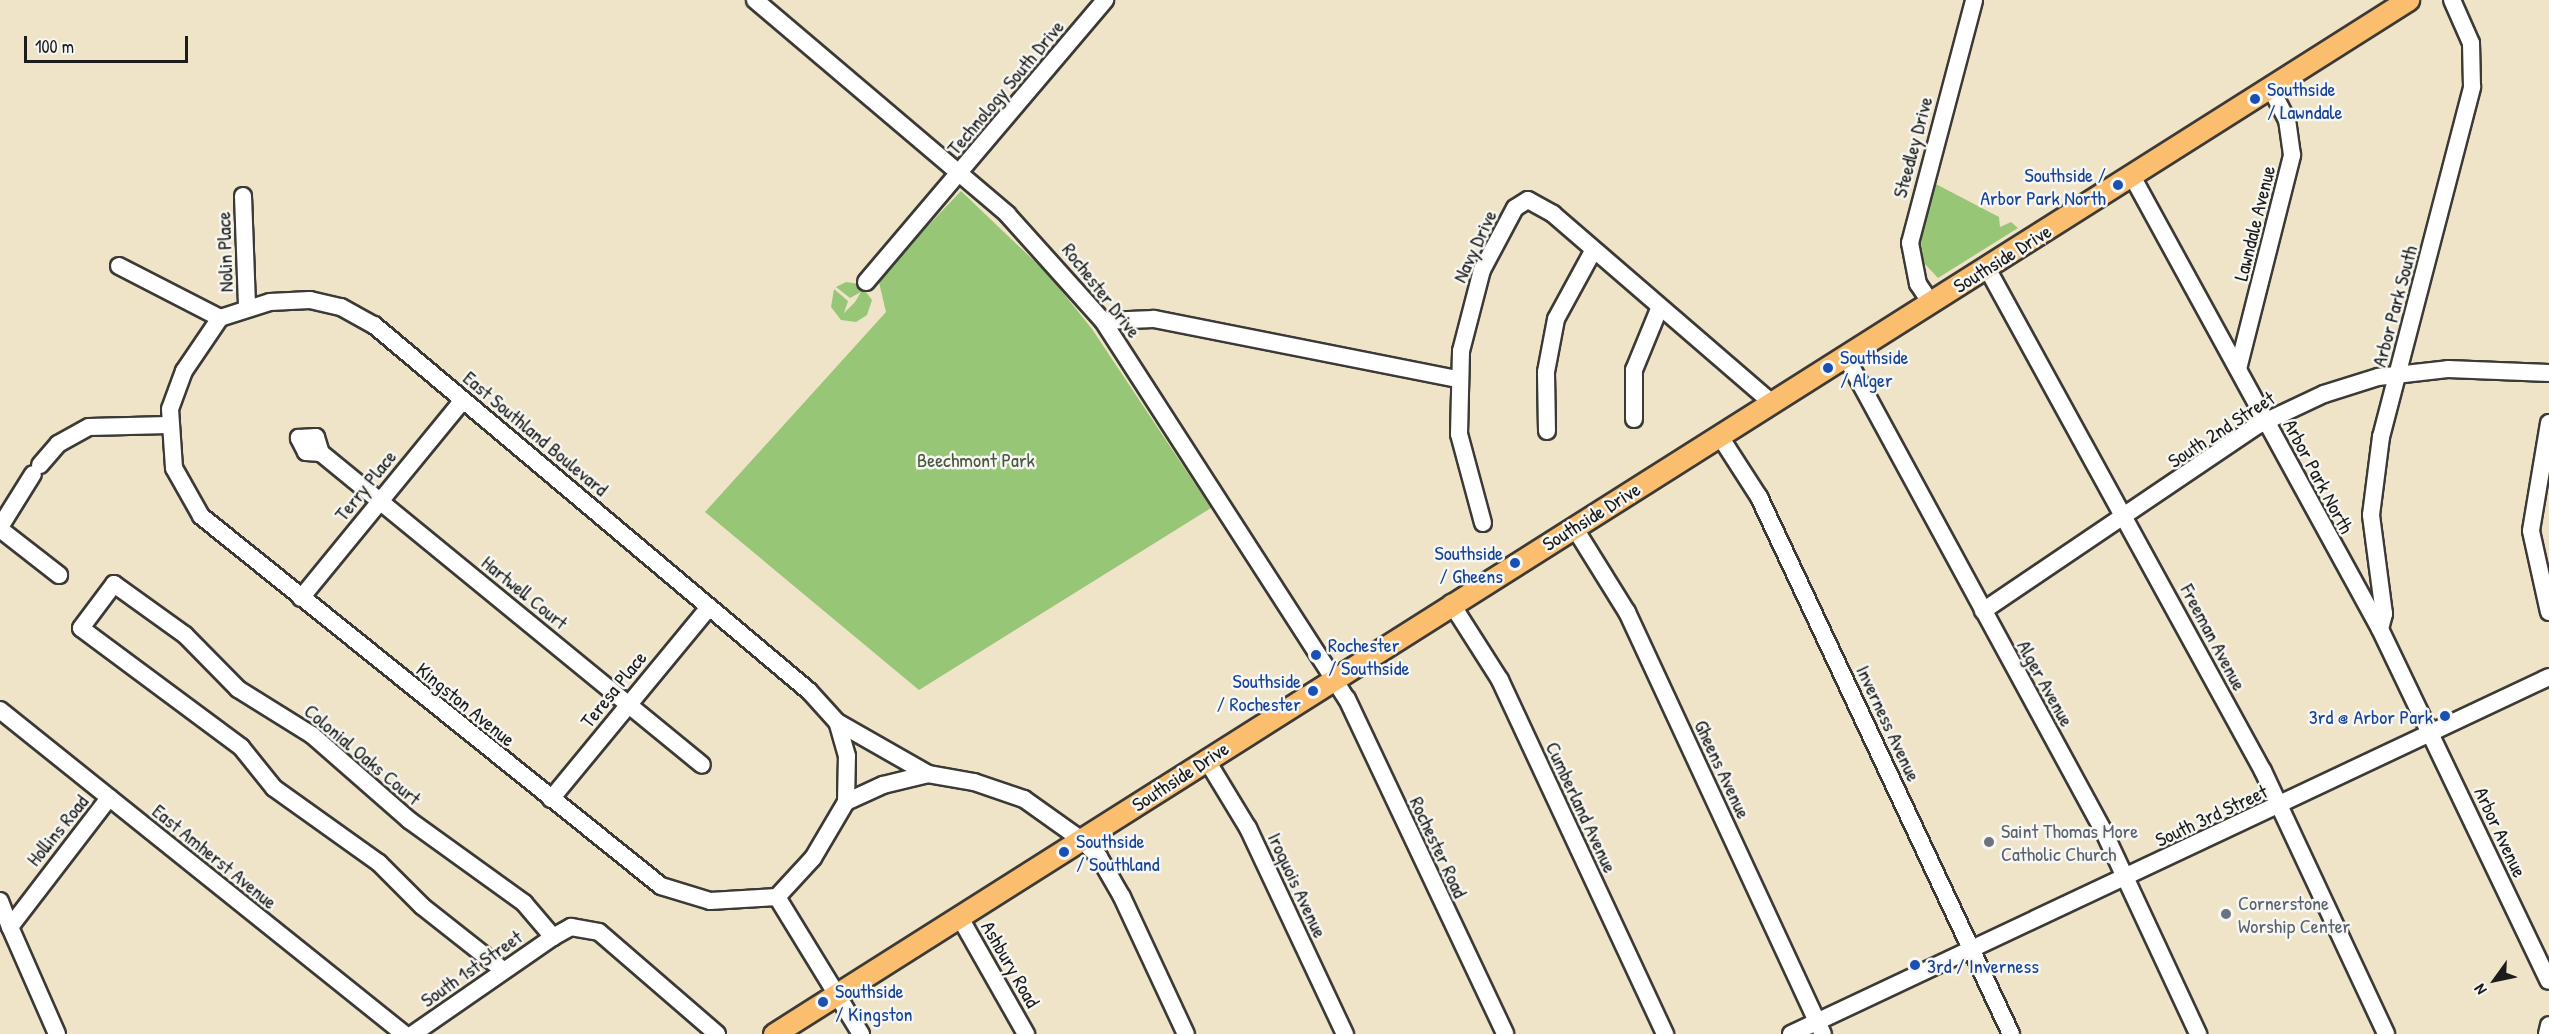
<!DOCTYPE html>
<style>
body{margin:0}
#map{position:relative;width:2549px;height:1034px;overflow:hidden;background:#efe3c8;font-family:"Patrick Hand",sans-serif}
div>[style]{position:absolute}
.green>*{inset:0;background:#97c776}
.roads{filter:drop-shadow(2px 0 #3c3a36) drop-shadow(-2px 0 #3c3a36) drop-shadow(0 2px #3c3a36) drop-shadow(0 -2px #3c3a36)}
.minor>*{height:16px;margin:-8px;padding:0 8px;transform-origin:8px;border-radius:8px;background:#fff}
.major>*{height:21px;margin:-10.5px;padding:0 10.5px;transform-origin:10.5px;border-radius:10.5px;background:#fbbe6e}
.dots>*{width:16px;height:16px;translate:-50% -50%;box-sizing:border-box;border:3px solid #f6f6f2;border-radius:50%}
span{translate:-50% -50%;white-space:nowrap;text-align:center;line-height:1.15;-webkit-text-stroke:5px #f6f6f2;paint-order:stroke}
.street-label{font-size:20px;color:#1c1c1c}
.transit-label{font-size:20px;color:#164399}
.left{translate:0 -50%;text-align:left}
.right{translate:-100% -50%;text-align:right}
.park-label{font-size:20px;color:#47583c}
.worship-label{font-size:20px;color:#5b616d}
.north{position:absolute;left:2465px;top:950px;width:60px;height:60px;-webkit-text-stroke:4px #f6f6f2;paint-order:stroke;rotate:237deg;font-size:16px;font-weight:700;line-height:24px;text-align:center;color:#1c1c1c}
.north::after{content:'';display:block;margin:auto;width:21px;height:27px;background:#1c1c1c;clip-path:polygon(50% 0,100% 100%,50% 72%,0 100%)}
.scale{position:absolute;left:24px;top:36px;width:164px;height:27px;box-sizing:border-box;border:3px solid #1c1c1c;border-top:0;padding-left:8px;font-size:18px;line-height:21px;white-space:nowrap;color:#1c1c1c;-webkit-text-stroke:4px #f6f6f2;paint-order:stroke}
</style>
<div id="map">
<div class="green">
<div style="clip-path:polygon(1932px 182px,1999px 217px,2000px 227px,2011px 222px,2018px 228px,1938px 278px,1923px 262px,1921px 234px,1923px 272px,1917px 247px)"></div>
<div style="clip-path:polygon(961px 191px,1048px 274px,1092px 329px,1211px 508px,919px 690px,705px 512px,886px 312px,878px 278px)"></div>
<div style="clip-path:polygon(846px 282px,860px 284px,872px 300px,867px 315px,856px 322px,841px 320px,831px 307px,834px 289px,848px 301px,844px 313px,855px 302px,861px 292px,850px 298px,836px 287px)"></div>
</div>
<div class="roads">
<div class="minor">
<div style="left:755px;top:0;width:331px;rotate:40.3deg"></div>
<div style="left:1007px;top:214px;width:144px;rotate:48.1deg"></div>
<div style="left:1103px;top:321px;width:450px;rotate:57.2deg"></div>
<div style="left:1347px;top:699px;width:370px;rotate:64.7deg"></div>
<div style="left:2132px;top:176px;width:516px;rotate:61.3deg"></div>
<div style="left:2380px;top:629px;width:390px;rotate:64.4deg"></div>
<div style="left:243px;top:196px;width:111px;rotate:87.9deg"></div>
<div style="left:119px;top:266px;width:114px;rotate:27.2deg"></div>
<div style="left:220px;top:318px;width:52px;rotate:-17.7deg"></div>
<div style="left:270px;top:302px;width:40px;rotate:-2.9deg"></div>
<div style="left:310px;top:300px;width:32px;rotate:13deg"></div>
<div style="left:341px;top:307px;width:38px;rotate:29deg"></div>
<div style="left:374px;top:325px;width:568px;rotate:40.08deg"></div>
<div style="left:809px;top:691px;width:42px;rotate:47.9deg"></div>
<div style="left:837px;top:722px;width:105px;rotate:29.7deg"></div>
<div style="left:928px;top:774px;width:47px;rotate:9.9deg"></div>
<div style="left:974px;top:782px;width:53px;rotate:18.8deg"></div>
<div style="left:1024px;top:799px;width:72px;rotate:35.4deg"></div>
<div style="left:1083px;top:841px;width:23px;rotate:45deg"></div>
<div style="left:1099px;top:857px;width:46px;rotate:60.1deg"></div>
<div style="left:1122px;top:897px;width:151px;rotate:65deg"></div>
<div style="left:1987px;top:268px;width:574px;rotate:61.25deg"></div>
<div style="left:2263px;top:771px;width:290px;rotate:64.9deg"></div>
<div style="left:866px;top:282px;width:370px;rotate:-49.7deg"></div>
<div style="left:1931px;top:303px;width:23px;rotate:-124deg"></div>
<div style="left:1918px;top:284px;width:42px;rotate:-101deg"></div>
<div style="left:1910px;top:243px;width:251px;rotate:-75.2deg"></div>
<div style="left:220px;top:318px;width:64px;rotate:124.2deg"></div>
<div style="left:184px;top:371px;width:40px;rotate:110.2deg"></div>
<div style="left:170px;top:409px;width:59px;rotate:86.1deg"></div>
<div style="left:174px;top:468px;width:55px;rotate:60.6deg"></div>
<div style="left:201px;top:516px;width:590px;rotate:38.81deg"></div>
<div style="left:661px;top:886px;width:51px;rotate:17deg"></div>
<div style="left:710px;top:901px;width:67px;rotate:-3.4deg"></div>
<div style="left:777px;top:897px;width:161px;rotate:58.5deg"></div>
<div style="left:1103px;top:321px;width:51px;rotate:-2.2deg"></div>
<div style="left:1154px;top:319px;width:310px;rotate:11.2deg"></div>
<div style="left:1846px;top:357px;width:541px;rotate:61.49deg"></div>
<div style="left:2104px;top:832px;width:223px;rotate:65deg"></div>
<div style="left:2238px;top:369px;width:221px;rotate:-75.8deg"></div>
<div style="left:2292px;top:155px;width:35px;rotate:-98deg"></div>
<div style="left:2287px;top:120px;width:35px;rotate:-117deg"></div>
<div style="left:1634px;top:419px;width:49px;rotate:-90deg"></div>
<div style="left:1634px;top:370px;width:66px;rotate:-67.7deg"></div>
<div style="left:2549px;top:423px;width:109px;rotate:99.5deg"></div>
<div style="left:2531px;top:531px;width:83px;rotate:77.5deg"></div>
<div style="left:1547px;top:431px;width:59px;rotate:-91deg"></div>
<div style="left:1546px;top:372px;width:54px;rotate:-79.3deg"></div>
<div style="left:1556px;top:319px;width:77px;rotate:-61.4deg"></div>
<div style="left:1719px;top:435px;width:74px;rotate:57.2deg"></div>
<div style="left:1759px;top:497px;width:593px;rotate:64.86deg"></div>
<div style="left:321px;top:453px;width:15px;rotate:-176deg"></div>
<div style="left:306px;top:452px;width:16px;rotate:-117deg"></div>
<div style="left:299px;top:438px;width:17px;rotate:-3deg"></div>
<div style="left:316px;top:437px;width:17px;rotate:73deg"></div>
<div style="left:321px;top:453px;width:492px;rotate:39.3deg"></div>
<div style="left:40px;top:465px;width:28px;rotate:-49deg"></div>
<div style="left:58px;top:444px;width:35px;rotate:-29deg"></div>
<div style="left:89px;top:427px;width:80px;rotate:-1.4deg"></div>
<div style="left:1483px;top:523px;width:92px;rotate:-105.1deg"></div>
<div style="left:1459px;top:434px;width:83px;rotate:-88.6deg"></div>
<div style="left:1461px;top:351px;width:84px;rotate:-75.5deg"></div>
<div style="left:1482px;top:270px;width:70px;rotate:-62deg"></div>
<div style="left:1515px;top:208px;width:15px;rotate:-32deg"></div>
<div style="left:1528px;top:200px;width:29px;rotate:29deg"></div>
<div style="left:1553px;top:214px;width:289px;rotate:40.8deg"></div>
<div style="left:0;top:527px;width:62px;rotate:-58.1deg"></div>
<div style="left:1574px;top:527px;width:100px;rotate:58.1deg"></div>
<div style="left:1627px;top:612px;width:465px;rotate:65.1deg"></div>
<div style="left:0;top:529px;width:75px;rotate:37.9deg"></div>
<div style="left:301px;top:598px;width:256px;rotate:-50.7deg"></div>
<div style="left:1451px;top:603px;width:91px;rotate:57.5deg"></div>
<div style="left:1500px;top:680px;width:391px;rotate:65deg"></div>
<div style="left:1983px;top:611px;width:330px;rotate:-34.1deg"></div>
<div style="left:2256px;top:426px;width:75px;rotate:-25.2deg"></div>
<div style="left:2324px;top:394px;width:57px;rotate:-17.5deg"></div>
<div style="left:2378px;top:377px;width:70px;rotate:-6.5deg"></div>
<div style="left:2448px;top:369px;width:101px;rotate:2.3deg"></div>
<div style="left:2380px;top:629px;width:16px;rotate:-75deg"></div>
<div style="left:2384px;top:614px;width:100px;rotate:-97.5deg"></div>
<div style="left:2371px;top:515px;width:79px;rotate:-82.7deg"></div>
<div style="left:2381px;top:437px;width:362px;rotate:-75.4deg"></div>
<div style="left:2472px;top:87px;width:44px;rotate:-91.3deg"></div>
<div style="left:2471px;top:43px;width:47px;rotate:-113.8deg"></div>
<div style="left:0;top:710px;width:518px;rotate:38.73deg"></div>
<div style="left:1206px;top:759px;width:81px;rotate:58.7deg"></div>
<div style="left:1248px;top:828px;width:228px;rotate:64.8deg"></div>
<div style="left:551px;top:799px;width:249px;rotate:-50.5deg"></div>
<div style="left:846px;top:802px;width:41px;rotate:-24.7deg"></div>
<div style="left:883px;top:785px;width:46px;rotate:-13.7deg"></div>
<div style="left:777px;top:897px;width:53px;rotate:-47.3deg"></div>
<div style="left:813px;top:858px;width:65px;rotate:-59.5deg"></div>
<div style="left:846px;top:802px;width:46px;rotate:-88.8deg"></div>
<div style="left:847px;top:756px;width:35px;rotate:-106deg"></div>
<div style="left:0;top:901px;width:28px;rotate:69deg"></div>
<div style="left:959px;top:916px;width:136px;rotate:60.4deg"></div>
<div style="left:503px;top:970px;width:103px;rotate:-141.7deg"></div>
<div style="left:422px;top:906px;width:61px;rotate:-135deg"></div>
<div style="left:379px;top:863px;width:129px;rotate:-144.5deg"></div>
<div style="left:274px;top:788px;width:53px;rotate:-128.8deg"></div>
<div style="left:241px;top:747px;width:199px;rotate:-143.4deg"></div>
<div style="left:81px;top:628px;width:55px;rotate:-53.1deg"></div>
<div style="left:114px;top:584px;width:87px;rotate:35.7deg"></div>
<div style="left:185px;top:635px;width:76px;rotate:45.5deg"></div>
<div style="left:238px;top:689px;width:87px;rotate:31.9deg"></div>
<div style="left:312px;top:735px;width:129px;rotate:41.2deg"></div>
<div style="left:409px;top:820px;width:142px;rotate:35.8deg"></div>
<div style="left:524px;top:903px;width:45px;rotate:49.5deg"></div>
<div style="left:553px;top:937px;width:21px;rotate:-29deg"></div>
<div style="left:571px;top:927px;width:28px;rotate:10deg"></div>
<div style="left:599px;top:932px;width:156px;rotate:40.8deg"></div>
<div style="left:57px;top:1034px;width:117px;rotate:-113.7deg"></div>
<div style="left:10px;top:927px;width:163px;rotate:-52.5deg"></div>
<div style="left:413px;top:1034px;width:170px;rotate:-34.7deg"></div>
<div style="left:1791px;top:1034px;width:838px;rotate:-25.22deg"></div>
<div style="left:2547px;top:1034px;width:9px;rotate:-77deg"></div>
</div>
<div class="major">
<div style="left:774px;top:1034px;width:1934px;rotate:-32.33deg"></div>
</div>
</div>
<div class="dots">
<div style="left:2255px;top:99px;background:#1a4fb4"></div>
<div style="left:2118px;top:185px;background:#1a4fb4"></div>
<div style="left:1828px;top:368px;background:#1a4fb4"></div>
<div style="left:1515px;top:563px;background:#1a4fb4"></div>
<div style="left:1316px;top:655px;background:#1a4fb4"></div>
<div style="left:1313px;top:691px;background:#1a4fb4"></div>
<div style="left:2445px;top:716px;background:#1a4fb4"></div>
<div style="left:1989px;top:842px;background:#6b7280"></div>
<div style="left:1064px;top:852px;background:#1a4fb4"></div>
<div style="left:2226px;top:914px;background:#6b7280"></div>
<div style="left:1915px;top:965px;background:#1a4fb4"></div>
<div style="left:823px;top:1002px;background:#1a4fb4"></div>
</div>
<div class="street-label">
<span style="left:1005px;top:87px;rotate:-50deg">Technology South Drive</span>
<span style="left:1912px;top:147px;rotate:-75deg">Steedley Drive</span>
<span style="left:2254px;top:223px;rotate:-76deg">Lawndale Avenue</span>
<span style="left:1474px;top:246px;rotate:-65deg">Navy Drive</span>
<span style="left:224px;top:252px;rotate:-92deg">Nolin Place</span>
<span style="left:2002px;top:258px;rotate:-32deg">Southside Drive</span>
<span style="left:1102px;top:290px;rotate:52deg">Rochester Drive</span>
<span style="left:2394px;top:306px;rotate:-75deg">Arbor Park South</span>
<span style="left:2221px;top:429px;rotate:-33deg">South 2nd Street</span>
<span style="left:536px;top:433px;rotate:40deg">East Southland Boulevard</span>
<span style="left:2319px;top:476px;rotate:62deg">Arbor Park North</span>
<span style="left:365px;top:485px;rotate:-51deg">Terry Place</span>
<span style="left:1591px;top:516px;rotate:-32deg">Southside Drive</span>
<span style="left:525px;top:592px;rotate:39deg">Hartwell Court</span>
<span style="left:2214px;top:637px;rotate:62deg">Freeman Avenue</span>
<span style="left:2046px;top:683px;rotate:61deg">Alger Avenue</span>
<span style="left:613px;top:689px;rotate:-51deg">Teresa Place</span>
<span style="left:466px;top:704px;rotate:39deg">Kingston Avenue</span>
<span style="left:1889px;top:723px;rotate:65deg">Inverness Avenue</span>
<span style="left:363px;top:754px;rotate:40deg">Colonial Oaks Court</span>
<span style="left:1723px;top:769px;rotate:65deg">Gheens Avenue</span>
<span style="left:1180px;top:776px;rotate:-33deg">Southside Drive</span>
<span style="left:1582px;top:807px;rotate:65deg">Cumberland Avenue</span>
<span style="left:2211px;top:815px;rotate:-25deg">South 3rd Street</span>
<span style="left:57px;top:830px;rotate:-51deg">Hollins Road</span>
<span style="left:2501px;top:832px;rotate:65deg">Arbor Avenue</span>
<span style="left:1439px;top:847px;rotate:65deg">Rochester Road</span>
<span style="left:215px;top:856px;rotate:39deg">East Amherst Avenue</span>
<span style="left:1298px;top:885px;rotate:65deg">Iroquois Avenue</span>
<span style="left:1011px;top:964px;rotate:60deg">Ashbury Road</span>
<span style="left:471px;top:968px;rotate:-35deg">South 1st Street</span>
</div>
<div class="transit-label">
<span class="left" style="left:2267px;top:100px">Southside<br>/ Lawndale</span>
<span class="right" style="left:2106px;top:186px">Southside /<br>Arbor Park North</span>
<span class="left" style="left:1840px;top:368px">Southside<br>/ Alger</span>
<span class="right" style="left:1503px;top:564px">Southside<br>/ Gheens</span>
<span class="left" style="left:1328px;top:656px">Rochester<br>/ Southside</span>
<span class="right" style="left:1301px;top:692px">Southside<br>/ Rochester</span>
<span class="right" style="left:2433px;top:716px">3rd @ Arbor Park</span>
<span class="left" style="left:1076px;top:852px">Southside<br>/ Southland</span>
<span class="left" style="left:1927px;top:965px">3rd / Inverness</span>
<span class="left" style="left:835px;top:1002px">Southside<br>/ Kingston</span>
</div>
<div class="park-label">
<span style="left:976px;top:459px">Beechmont Park</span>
</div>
<div class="worship-label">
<span class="left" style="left:2001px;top:842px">Saint Thomas More<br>Catholic Church</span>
<span class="left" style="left:2238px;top:914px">Cornerstone<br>Worship Center</span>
</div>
<div class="north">N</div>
<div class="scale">100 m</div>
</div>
